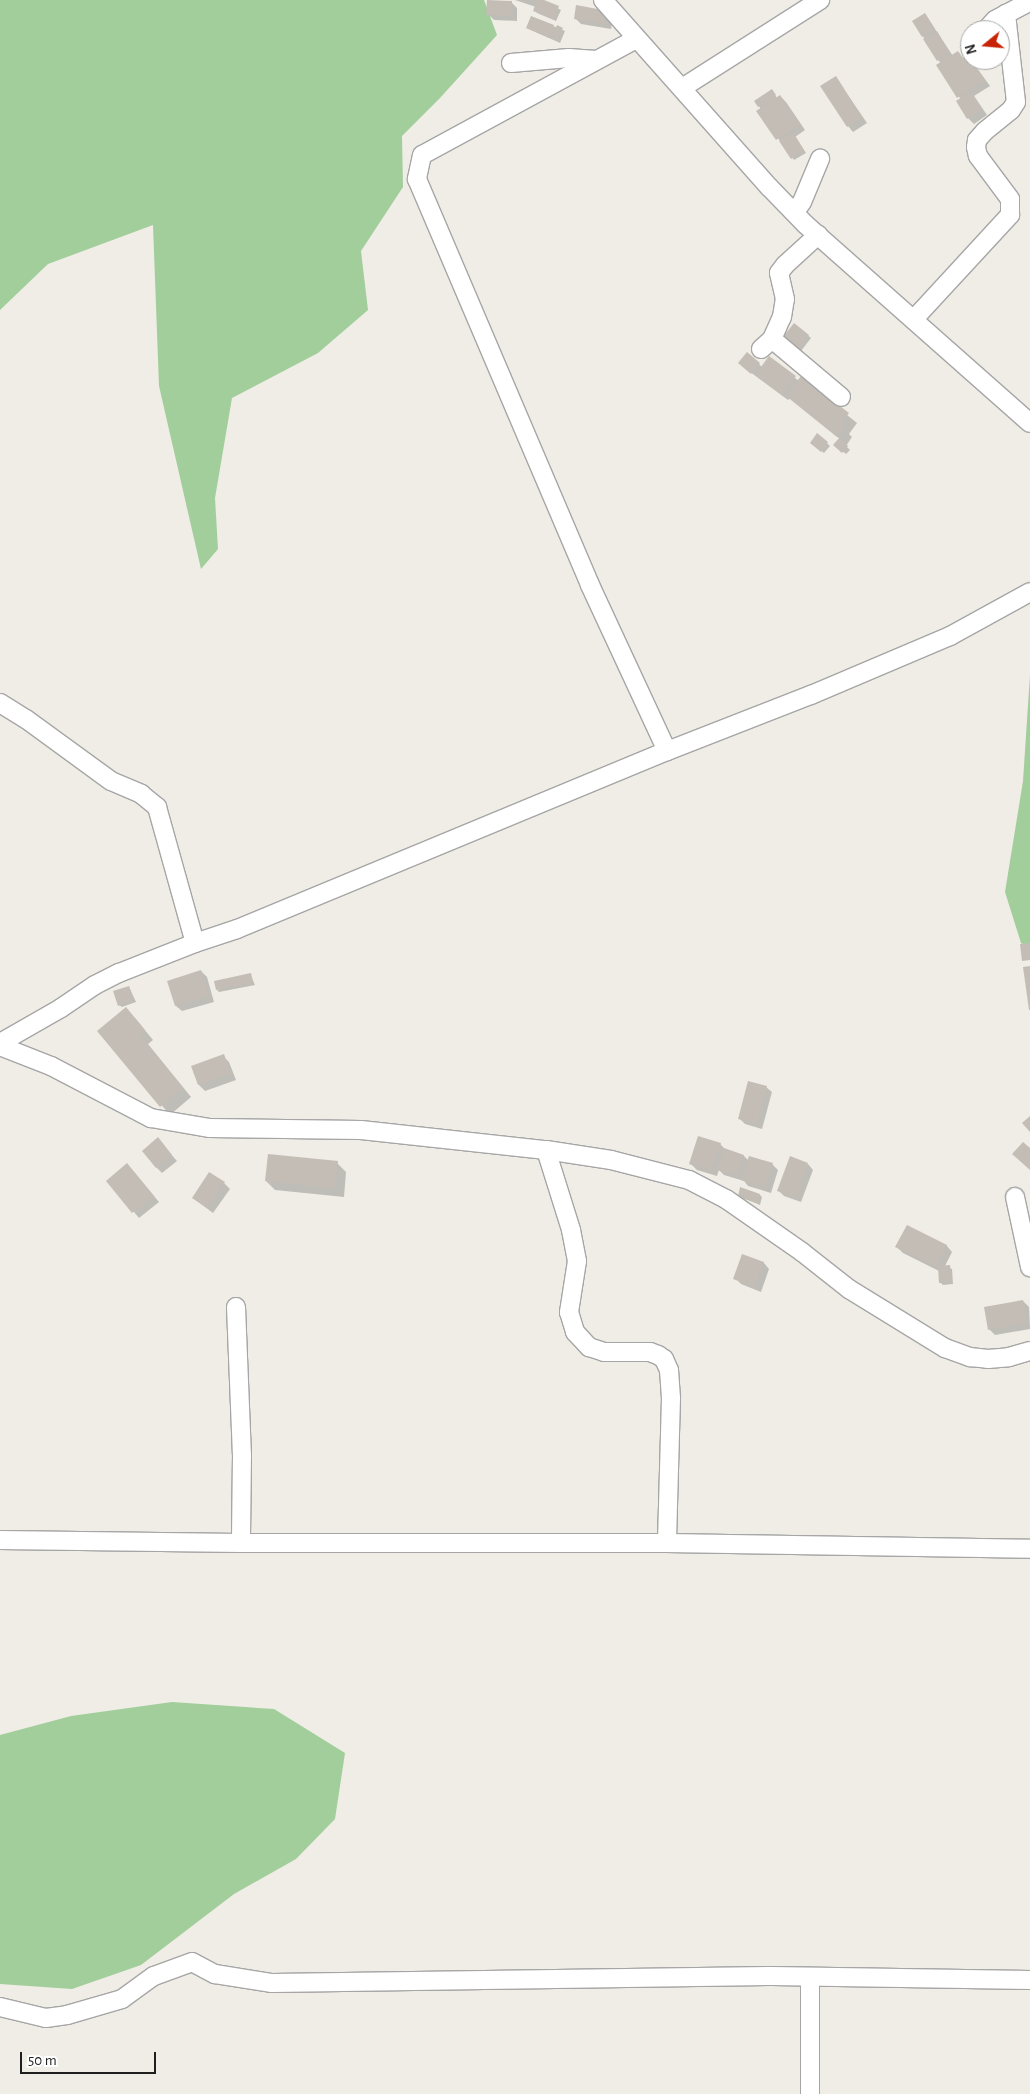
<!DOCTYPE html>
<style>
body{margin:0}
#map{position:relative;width:1030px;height:2094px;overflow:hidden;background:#efede5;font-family:"Alegreya Sans",sans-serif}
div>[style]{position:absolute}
.forest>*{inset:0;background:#a2ce9b}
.shadow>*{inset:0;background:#0003}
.building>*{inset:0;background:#c4bdb5}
.roads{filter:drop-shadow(1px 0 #a6a6a6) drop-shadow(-1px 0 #a6a6a6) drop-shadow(0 1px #a6a6a6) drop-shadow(0 -1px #a6a6a6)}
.minor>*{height:18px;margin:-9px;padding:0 9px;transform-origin:9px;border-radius:9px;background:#fff}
span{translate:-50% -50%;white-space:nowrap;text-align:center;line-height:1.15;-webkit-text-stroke:5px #fff;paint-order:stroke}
.north{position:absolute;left:960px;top:20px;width:50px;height:50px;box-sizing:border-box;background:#fff;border:1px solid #a5a5a5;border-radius:50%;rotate:253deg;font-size:14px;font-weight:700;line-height:20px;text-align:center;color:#1f1f1f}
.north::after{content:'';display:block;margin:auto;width:18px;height:22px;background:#c82305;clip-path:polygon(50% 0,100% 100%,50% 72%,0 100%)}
.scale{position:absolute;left:20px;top:2052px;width:136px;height:22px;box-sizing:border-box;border:2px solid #1f1f1f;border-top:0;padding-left:6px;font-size:15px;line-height:18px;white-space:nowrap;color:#1f1f1f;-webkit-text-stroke:4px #fff;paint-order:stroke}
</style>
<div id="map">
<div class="forest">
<div style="clip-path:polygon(0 0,484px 0,497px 35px,440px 98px,402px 136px,403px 187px,361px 251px,368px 310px,318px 353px,232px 398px,215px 498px,218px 549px,201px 569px,159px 386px,153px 225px,48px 264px,0 310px)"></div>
<div style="clip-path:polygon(1030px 675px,1030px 948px,1021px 943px,1005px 892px,1023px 781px)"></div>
<div style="clip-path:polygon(172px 1702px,274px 1709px,345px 1753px,335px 1819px,296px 1859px,234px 1894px,141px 1965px,72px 1989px,0 1984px,0 1735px,71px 1716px)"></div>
</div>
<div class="shadow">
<div style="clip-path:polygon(515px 0,541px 0,561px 10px,556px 21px,537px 13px,535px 10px,536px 7px)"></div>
<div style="clip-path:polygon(511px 2px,517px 8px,517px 21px,494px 20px,488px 14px)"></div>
<div style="clip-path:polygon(607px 12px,613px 18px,611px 29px,581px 24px,575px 18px)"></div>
<div style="clip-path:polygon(927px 17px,953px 56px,958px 53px,964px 59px,968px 56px,990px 86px,974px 96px,987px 115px,974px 124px,968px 118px,961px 100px,941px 64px,925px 40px,923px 36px)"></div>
<div style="clip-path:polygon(553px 26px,565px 31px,560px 43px,527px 28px)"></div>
<div style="clip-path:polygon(836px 78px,867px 123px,853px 132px,848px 126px)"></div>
<div style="clip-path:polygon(774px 93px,777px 98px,780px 96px,786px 102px,805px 130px,795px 137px,806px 153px,794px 160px,758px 111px,761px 109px,755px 101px)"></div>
<div style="clip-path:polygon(795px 324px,811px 338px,801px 351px,787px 339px)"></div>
<div style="clip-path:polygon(769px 358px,799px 381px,801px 378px,857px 423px,849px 434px,852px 437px,846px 446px,850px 450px,846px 454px,835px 445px,840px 439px,790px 398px,788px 400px,742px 366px,759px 364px,762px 367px)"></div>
<div style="clip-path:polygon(818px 435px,830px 446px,824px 453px,814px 445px)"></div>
<div style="clip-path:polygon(201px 971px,207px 977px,214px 1002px,182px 1011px,176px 1006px,169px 981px)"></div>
<div style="clip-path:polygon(250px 974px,255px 985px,219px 992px,217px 990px)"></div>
<div style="clip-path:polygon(129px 987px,136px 1002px,122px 1007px,119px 1005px)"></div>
<div style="clip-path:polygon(135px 1018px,153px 1040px,148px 1044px,191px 1097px,170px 1115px,99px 1032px)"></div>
<div style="clip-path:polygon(223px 1056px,229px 1062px,236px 1080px,205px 1091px,199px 1085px,193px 1067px)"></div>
<div style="clip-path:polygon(766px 1087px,772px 1092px,762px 1129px,745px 1124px,739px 1118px)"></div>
<div style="clip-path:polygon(720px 1144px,726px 1150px,744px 1156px,749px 1161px,772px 1164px,778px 1170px,771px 1193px,748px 1186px,744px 1181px,724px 1175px,719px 1170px,717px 1176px,697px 1170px,691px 1164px)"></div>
<div style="clip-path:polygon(163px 1145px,177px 1161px,162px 1173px,156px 1167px)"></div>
<div style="clip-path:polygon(337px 1163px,346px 1172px,344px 1197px,275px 1190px,266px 1181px)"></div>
<div style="clip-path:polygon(808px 1164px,813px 1170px,801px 1202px,784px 1196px,778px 1190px)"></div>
<div style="clip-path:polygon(133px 1171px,159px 1202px,139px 1218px,108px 1181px)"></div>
<div style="clip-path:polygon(224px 1183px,230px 1189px,213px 1213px,193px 1198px)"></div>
<div style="clip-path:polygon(760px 1195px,762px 1197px,760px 1205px,739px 1196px)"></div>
<div style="clip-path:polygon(907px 1226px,947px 1246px,952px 1252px,945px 1266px,952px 1269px,953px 1284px,943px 1285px,940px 1282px,939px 1271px,903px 1253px,897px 1247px)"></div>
<div style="clip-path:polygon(743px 1256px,764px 1263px,769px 1269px,761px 1292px,741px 1284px,735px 1278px)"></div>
<div style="clip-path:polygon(1023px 1301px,1029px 1307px,1030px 1329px,995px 1335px,989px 1329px)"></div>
</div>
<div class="building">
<div style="clip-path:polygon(487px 0,512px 1px,511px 16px,486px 15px)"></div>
<div style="clip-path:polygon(537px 0,544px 0,559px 6px,554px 19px,533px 11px)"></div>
<div style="clip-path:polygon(576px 5px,608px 11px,605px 24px,574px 19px)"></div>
<div style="clip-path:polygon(925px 13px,935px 29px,922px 37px,912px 21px)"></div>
<div style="clip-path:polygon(531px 16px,554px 25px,549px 38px,526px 28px)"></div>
<div style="clip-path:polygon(557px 25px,563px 28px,557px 41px,551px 38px)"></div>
<div style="clip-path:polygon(937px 31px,950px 53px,937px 61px,923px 39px)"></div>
<div style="clip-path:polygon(958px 51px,963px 58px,969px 54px,970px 60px,972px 60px,985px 80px,957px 98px,936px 65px)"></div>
<div style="clip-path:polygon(836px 76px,862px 117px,847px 127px,820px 86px)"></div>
<div style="clip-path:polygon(772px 89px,776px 95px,758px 107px,754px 101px)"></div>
<div style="clip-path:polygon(971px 91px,982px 109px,967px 119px,956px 101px)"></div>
<div style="clip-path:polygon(780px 95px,800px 124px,776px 140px,756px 111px)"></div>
<div style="clip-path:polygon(793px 132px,804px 150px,791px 159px,779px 141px)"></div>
<div style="clip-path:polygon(794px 323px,809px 335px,798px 349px,783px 337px)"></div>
<div style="clip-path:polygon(747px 352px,760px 363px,751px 374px,738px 363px)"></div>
<div style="clip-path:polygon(769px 356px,796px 376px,782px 395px,755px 375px)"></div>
<div style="clip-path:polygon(801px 376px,849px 413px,841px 424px,844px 427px,837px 437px,786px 396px)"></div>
<div style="clip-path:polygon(817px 433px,828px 442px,821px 452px,810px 443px)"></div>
<div style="clip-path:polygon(840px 437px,848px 446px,842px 453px,833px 445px)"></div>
<div style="clip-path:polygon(1030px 943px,1030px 960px,1022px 961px,1020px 944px)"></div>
<div style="clip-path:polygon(1030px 966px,1030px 1010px,1029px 1010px,1023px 967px)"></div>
<div style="clip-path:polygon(201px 970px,209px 996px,175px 1006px,167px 981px)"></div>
<div style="clip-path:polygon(251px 973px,253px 982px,216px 990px,214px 981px)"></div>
<div style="clip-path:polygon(129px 986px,134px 1000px,118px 1006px,113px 991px)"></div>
<div style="clip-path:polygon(126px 1007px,145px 1030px,140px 1035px,183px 1088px,160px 1107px,97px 1031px)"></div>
<div style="clip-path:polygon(224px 1054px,231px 1074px,198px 1085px,191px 1066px)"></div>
<div style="clip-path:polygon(748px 1081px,767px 1086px,757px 1124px,738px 1119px)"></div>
<div style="clip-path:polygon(1030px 1116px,1030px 1132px,1022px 1123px)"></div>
<div style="clip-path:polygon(698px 1136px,721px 1143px,711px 1171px,689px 1164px)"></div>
<div style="clip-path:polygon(158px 1137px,172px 1155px,156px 1168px,142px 1151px)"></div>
<div style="clip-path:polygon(1023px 1142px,1030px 1148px,1030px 1170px,1012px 1154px)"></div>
<div style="clip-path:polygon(724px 1148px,744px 1155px,738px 1176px,717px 1170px)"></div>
<div style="clip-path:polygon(268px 1154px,338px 1161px,335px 1189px,265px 1181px)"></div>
<div style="clip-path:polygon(749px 1156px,773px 1163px,765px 1188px,741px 1180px)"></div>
<div style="clip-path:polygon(790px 1156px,808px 1163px,796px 1198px,777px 1191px)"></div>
<div style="clip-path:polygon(127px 1163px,154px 1196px,132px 1213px,106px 1181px)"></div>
<div style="clip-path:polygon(209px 1172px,225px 1182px,207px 1208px,192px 1198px)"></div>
<div style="clip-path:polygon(740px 1187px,760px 1194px,757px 1203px,738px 1197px)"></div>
<div style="clip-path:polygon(907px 1225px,947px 1245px,936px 1267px,895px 1247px)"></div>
<div style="clip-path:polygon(742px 1254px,764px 1262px,755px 1287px,733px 1279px)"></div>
<div style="clip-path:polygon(950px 1265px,951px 1282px,939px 1283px,938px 1266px)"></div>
<div style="clip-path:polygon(1023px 1300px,1027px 1323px,988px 1330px,984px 1307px)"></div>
</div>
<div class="roads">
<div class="minor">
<div style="left:603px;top:0;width:251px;rotate:48.4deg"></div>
<div style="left:770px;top:188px;width:50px;rotate:45.8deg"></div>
<div style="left:805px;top:224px;width:300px;rotate:41.5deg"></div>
<div style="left:986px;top:30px;width:13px;rotate:-48deg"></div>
<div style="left:995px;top:20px;width:40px;rotate:-28deg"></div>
<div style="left:636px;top:39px;width:243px;rotate:151.5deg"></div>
<div style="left:422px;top:155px;width:25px;rotate:102deg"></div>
<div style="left:417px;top:179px;width:441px;rotate:66.9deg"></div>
<div style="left:590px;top:585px;width:183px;rotate:65.1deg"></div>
<div style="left:511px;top:63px;width:58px;rotate:-4.9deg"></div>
<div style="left:569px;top:58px;width:27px;rotate:4deg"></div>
<div style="left:682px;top:88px;width:164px;rotate:-32.5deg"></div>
<div style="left:795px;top:212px;width:12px;rotate:-55deg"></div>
<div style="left:802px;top:202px;width:47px;rotate:-67.3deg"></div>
<div style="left:914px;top:319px;width:142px;rotate:-47.3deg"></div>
<div style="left:1010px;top:215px;width:16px;rotate:-90deg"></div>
<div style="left:1010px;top:199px;width:54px;rotate:-126.7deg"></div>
<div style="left:978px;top:156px;width:9px;rotate:-103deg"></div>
<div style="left:976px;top:147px;width:7px;rotate:-82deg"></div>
<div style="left:977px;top:140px;width:12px;rotate:-48deg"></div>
<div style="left:985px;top:131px;width:33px;rotate:-39deg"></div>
<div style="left:1011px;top:110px;width:9px;rotate:-58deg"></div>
<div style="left:1016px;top:102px;width:89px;rotate:-96.5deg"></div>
<div style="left:772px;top:339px;width:90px;rotate:40deg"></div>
<div style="left:761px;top:349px;width:15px;rotate:-42deg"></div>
<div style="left:772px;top:339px;width:24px;rotate:-66deg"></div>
<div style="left:782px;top:317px;width:18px;rotate:-81deg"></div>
<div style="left:785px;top:299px;width:27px;rotate:-103deg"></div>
<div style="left:779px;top:273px;width:10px;rotate:-53deg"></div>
<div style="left:785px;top:265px;width:45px;rotate:-42.3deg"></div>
<div style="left:0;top:703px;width:31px;rotate:32deg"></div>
<div style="left:26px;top:719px;width:105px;rotate:36.1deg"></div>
<div style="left:111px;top:781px;width:33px;rotate:23deg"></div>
<div style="left:141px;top:794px;width:21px;rotate:39deg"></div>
<div style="left:157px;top:807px;width:141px;rotate:74.4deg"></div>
<div style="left:0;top:1043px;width:70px;rotate:-29.8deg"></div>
<div style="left:61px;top:1008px;width:41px;rotate:-34.1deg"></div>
<div style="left:95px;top:985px;width:27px;rotate:-27deg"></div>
<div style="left:119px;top:973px;width:82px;rotate:-21.5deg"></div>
<div style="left:195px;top:943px;width:44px;rotate:-18.4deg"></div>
<div style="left:237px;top:929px;width:465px;rotate:-22.5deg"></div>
<div style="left:667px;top:751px;width:155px;rotate:-21.3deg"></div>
<div style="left:811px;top:695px;width:151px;rotate:-23deg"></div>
<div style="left:950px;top:636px;width:91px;rotate:-28.8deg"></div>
<div style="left:0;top:1046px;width:55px;rotate:21.4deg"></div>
<div style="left:51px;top:1066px;width:113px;rotate:27.5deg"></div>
<div style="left:151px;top:1118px;width:60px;rotate:9.6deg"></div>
<div style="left:210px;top:1128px;width:151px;rotate:0.8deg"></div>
<div style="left:361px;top:1130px;width:186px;rotate:6.2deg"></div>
<div style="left:546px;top:1150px;width:66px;rotate:8.7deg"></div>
<div style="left:611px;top:1160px;width:81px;rotate:14.4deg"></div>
<div style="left:689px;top:1180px;width:42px;rotate:27.2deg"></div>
<div style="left:726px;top:1199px;width:93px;rotate:34.9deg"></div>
<div style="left:802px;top:1252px;width:60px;rotate:38.2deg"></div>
<div style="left:849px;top:1289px;width:113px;rotate:31.6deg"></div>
<div style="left:945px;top:1348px;width:27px;rotate:20deg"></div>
<div style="left:970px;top:1357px;width:18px;rotate:6deg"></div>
<div style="left:988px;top:1359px;width:21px;rotate:-5deg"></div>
<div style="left:1009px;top:1357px;width:22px;rotate:-16deg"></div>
<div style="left:546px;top:1150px;width:84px;rotate:72.6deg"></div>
<div style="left:571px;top:1230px;width:32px;rotate:79deg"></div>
<div style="left:577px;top:1261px;width:52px;rotate:98.9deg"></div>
<div style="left:569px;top:1312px;width:21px;rotate:73deg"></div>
<div style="left:575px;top:1332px;width:21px;rotate:47deg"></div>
<div style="left:589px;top:1347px;width:16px;rotate:18deg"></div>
<div style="left:604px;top:1352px;width:46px"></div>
<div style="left:650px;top:1352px;width:9px;rotate:21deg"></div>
<div style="left:658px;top:1355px;width:7px;rotate:34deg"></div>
<div style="left:664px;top:1359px;width:12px;rotate:66deg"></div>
<div style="left:669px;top:1370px;width:28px;rotate:86deg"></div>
<div style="left:671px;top:1398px;width:145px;rotate:91.6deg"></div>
<div style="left:1015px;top:1197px;width:72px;rotate:77.9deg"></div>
<div style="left:236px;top:1307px;width:148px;rotate:87.7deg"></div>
<div style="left:242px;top:1455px;width:88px;rotate:90.7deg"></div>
<div style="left:0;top:1540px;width:241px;rotate:0.7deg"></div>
<div style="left:241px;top:1543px;width:426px"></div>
<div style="left:667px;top:1543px;width:363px;rotate:0.9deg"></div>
<div style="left:0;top:2007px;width:47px;rotate:13.4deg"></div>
<div style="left:46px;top:2018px;width:21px;rotate:-8deg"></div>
<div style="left:67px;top:2015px;width:57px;rotate:-16.2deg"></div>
<div style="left:122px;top:1999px;width:39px;rotate:-36deg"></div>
<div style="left:154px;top:1976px;width:40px;rotate:-20.2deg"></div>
<div style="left:192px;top:1962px;width:26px;rotate:28deg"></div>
<div style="left:215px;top:1974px;width:58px;rotate:9deg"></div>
<div style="left:272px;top:1983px;width:496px;rotate:-0.8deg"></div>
<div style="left:768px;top:1976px;width:262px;rotate:0.9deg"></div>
<div style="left:810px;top:2094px;width:116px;rotate:-90deg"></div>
</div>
</div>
<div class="north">N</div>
<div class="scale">50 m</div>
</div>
